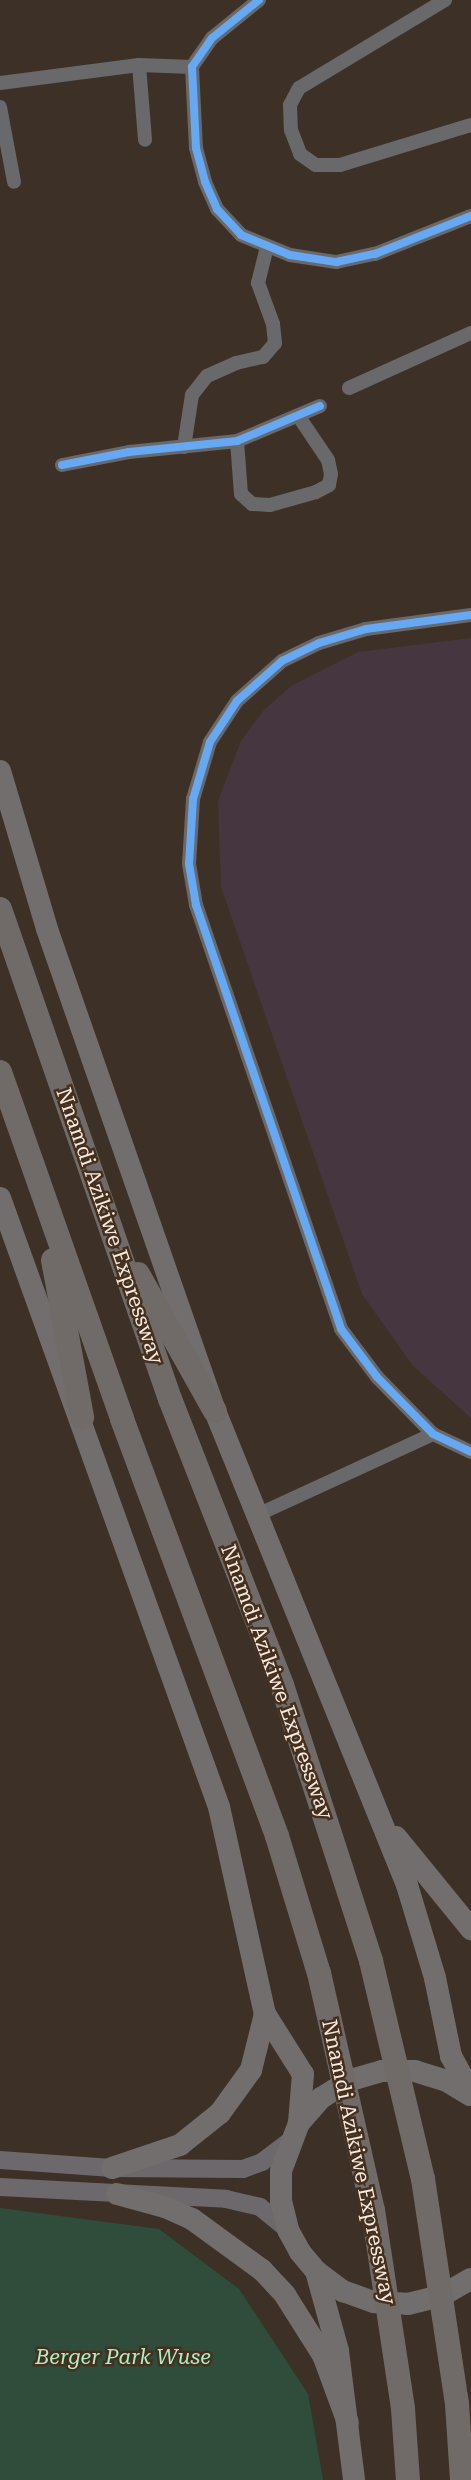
<!DOCTYPE html>
<style>
body{margin:0}
#map{position:relative;width:471px;height:2480px;overflow:hidden;background:#3d3127;font-family:"Roboto Serif",serif}
div>[style]{position:absolute}
.industrial>*{inset:0;background:#463640}
.green>*{inset:0;background:#2f4d3a}
.minor>*{height:14px;margin:-7px;padding:0 7px;transform-origin:7px;border-radius:7px;background:#69686a}
.secondary>*{height:18px;margin:-9px;padding:0 9px;transform-origin:9px;border-radius:9px;background:#6c686b}
.trunk>*{height:22px;margin:-11px;padding:0 11px;transform-origin:11px;border-radius:11px;background:#726e6d}
.motorway>*{height:24px;margin:-12px;padding:0 12px;transform-origin:12px;border-radius:12px;background:#706b68}
.motorway-bridge>*{height:24px;margin:-12px;padding:0 12px;transform-origin:12px;border-radius:12px;background:#706b68}
.cycleway>*{height:8px;margin:-4px;padding:0 4px;transform-origin:4px;border-radius:4px;background:#66a8f1}
span{translate:-50% -50%;white-space:nowrap;text-align:center;line-height:1.15;-webkit-text-stroke:5px #45301f;paint-order:stroke}
.street-label{font-size:21px;color:#f8eadf}
.park-label{font-size:21px;color:#acf0c8;font-style:italic}
</style>
<div id="map">
<div class="industrial">
<div style="clip-path:polygon(471px 638px,471px 1418px,413px 1366px,362px 1294px,221px 887px,218px 801px,241px 741px,264px 710px,291px 686px,358px 652px)"></div>
</div>
<div class="green">
<div style="clip-path:polygon(0 2208px,159px 2229px,239px 2289px,308px 2394px,323px 2480px,0 2480px)"></div>
</div>
<div class="minor">
<div style="left:259px;top:0;width:60px;rotate:141deg"></div>
<div style="left:212px;top:38px;width:35px;rotate:125deg"></div>
<div style="left:192px;top:67px;width:81px;rotate:87.2deg"></div>
<div style="left:196px;top:148px;width:35px;rotate:75deg"></div>
<div style="left:205px;top:182px;width:30px;rotate:66deg"></div>
<div style="left:217px;top:209px;width:35px;rotate:47deg"></div>
<div style="left:241px;top:235px;width:53px;rotate:22.2deg"></div>
<div style="left:290px;top:255px;width:47px;rotate:8.7deg"></div>
<div style="left:336px;top:262px;width:40px;rotate:-12deg"></div>
<div style="left:375px;top:254px;width:103px;rotate:-21.6deg"></div>
<div style="left:445px;top:0;width:170px;rotate:148.9deg"></div>
<div style="left:299px;top:88px;width:19px;rotate:118deg"></div>
<div style="left:290px;top:105px;width:25px;rotate:88deg"></div>
<div style="left:291px;top:130px;width:26px;rotate:69deg"></div>
<div style="left:300px;top:154px;width:19px;rotate:35deg"></div>
<div style="left:316px;top:165px;width:24px"></div>
<div style="left:340px;top:165px;width:137px;rotate:-17deg"></div>
<div style="left:139px;top:65px;width:75px;rotate:85.4deg"></div>
<div style="left:0;top:83px;width:140px;rotate:-7.4deg"></div>
<div style="left:139px;top:65px;width:53px;rotate:2.2deg"></div>
<div style="left:0;top:107px;width:76px;rotate:79.4deg"></div>
<div style="left:349px;top:388px;width:134px;rotate:-24.3deg"></div>
<div style="left:237px;top:441px;width:53px;rotate:85.7deg"></div>
<div style="left:241px;top:494px;width:15px;rotate:42deg"></div>
<div style="left:252px;top:504px;width:18px;rotate:3deg"></div>
<div style="left:270px;top:505px;width:48px;rotate:-15.8deg"></div>
<div style="left:316px;top:492px;width:15px;rotate:-28deg"></div>
<div style="left:329px;top:485px;width:11px;rotate:-80deg"></div>
<div style="left:331px;top:474px;width:14px;rotate:-102deg"></div>
<div style="left:328px;top:460px;width:52px;rotate:-124deg"></div>
<div style="left:184px;top:447px;width:53px;rotate:-81.3deg"></div>
<div style="left:192px;top:395px;width:24px;rotate:-52deg"></div>
<div style="left:207px;top:376px;width:32px;rotate:-24deg"></div>
<div style="left:236px;top:363px;width:28px;rotate:-13deg"></div>
<div style="left:263px;top:357px;width:18px;rotate:-49deg"></div>
<div style="left:275px;top:343px;width:19px;rotate:-96deg"></div>
<div style="left:273px;top:324px;width:44px;rotate:-110.1deg"></div>
<div style="left:258px;top:283px;width:38px;rotate:-76deg"></div>
<div style="left:62px;top:465px;width:68px;rotate:-11deg"></div>
<div style="left:129px;top:452px;width:109px;rotate:-5.8deg"></div>
<div style="left:237px;top:441px;width:90px;rotate:-22.9deg"></div>
<div style="left:471px;top:615px;width:106px;rotate:172.4deg"></div>
<div style="left:366px;top:629px;width:49px;rotate:163.4deg"></div>
<div style="left:319px;top:643px;width:41px;rotate:154.1deg"></div>
<div style="left:282px;top:661px;width:60px;rotate:138.4deg"></div>
<div style="left:237px;top:701px;width:49px;rotate:123.4deg"></div>
<div style="left:210px;top:742px;width:59px;rotate:106.6deg"></div>
<div style="left:193px;top:799px;width:65px;rotate:93.5deg"></div>
<div style="left:189px;top:864px;width:42px;rotate:80.3deg"></div>
<div style="left:196px;top:905px;width:448px;rotate:71.1deg"></div>
<div style="left:341px;top:1329px;width:60px;rotate:53.1deg"></div>
<div style="left:377px;top:1377px;width:80px;rotate:45.5deg"></div>
<div style="left:433px;top:1434px;width:42px;rotate:25.3deg"></div>
<div style="left:257px;top:1515px;width:194px;rotate:-24.7deg"></div>
</div>
<div class="secondary">
<div style="left:0;top:2160px;width:112px;rotate:4.1deg"></div>
<div style="left:112px;top:2168px;width:131px;rotate:0.4deg"></div>
<div style="left:243px;top:2169px;width:20px;rotate:-20deg"></div>
<div style="left:262px;top:2162px;width:34px;rotate:-37deg"></div>
<div style="left:0;top:2187px;width:226px;rotate:3deg"></div>
<div style="left:226px;top:2199px;width:35px;rotate:13deg"></div>
<div style="left:260px;top:2207px;width:36px;rotate:39deg"></div>
</div>
<div class="trunk">
<div style="left:0;top:771px;width:165px;rotate:73.4deg"></div>
<div style="left:47px;top:929px;width:510px;rotate:70.78deg"></div>
<div style="left:215px;top:1411px;width:511px;rotate:67.95deg"></div>
<div style="left:407px;top:1885px;width:97px;rotate:73.2deg"></div>
<div style="left:435px;top:1978px;width:80px;rotate:78.4deg"></div>
<div style="left:451px;top:2056px;width:42px;rotate:61.6deg"></div>
<div style="left:0;top:1198px;width:647px;rotate:70.22deg"></div>
<div style="left:219px;top:1807px;width:212px;rotate:77.5deg"></div>
<div style="left:265px;top:2014px;width:71px;rotate:57.7deg"></div>
<div style="left:303px;top:2074px;width:49px;rotate:94.7deg"></div>
<div style="left:396px;top:1837px;width:119px;rotate:50.8deg"></div>
<div style="left:470px;top:2095px;width:27px;rotate:-149deg"></div>
<div style="left:447px;top:2081px;width:34px;rotate:-163deg"></div>
<div style="left:415px;top:2071px;width:33px;rotate:180deg"></div>
<div style="left:382px;top:2071px;width:33px;rotate:164deg"></div>
<div style="left:350px;top:2080px;width:34px;rotate:148deg"></div>
<div style="left:321px;top:2098px;width:33px;rotate:131deg"></div>
<div style="left:299px;top:2123px;width:51px;rotate:110.6deg"></div>
<div style="left:281px;top:2171px;width:30px;rotate:90deg"></div>
<div style="left:281px;top:2201px;width:30px;rotate:76deg"></div>
<div style="left:288px;top:2230px;width:25px;rotate:61deg"></div>
<div style="left:300px;top:2252px;width:25px;rotate:50deg"></div>
<div style="left:316px;top:2271px;width:34px;rotate:37deg"></div>
<div style="left:343px;top:2291px;width:33px;rotate:20deg"></div>
<div style="left:374px;top:2302px;width:34px;rotate:3deg"></div>
<div style="left:408px;top:2304px;width:34px;rotate:-14deg"></div>
<div style="left:441px;top:2296px;width:34px;rotate:-30deg"></div>
<div style="left:112px;top:2168px;width:72px;rotate:-18.7deg"></div>
<div style="left:180px;top:2145px;width:51px;rotate:-38.7deg"></div>
<div style="left:220px;top:2113px;width:53px;rotate:-54.2deg"></div>
<div style="left:251px;top:2070px;width:58px;rotate:-76deg"></div>
<div style="left:117px;top:2194px;width:50px;rotate:15.2deg"></div>
<div style="left:165px;top:2207px;width:30px;rotate:24deg"></div>
<div style="left:192px;top:2219px;width:87px;rotate:36.1deg"></div>
<div style="left:262px;top:2270px;width:34px;rotate:47deg"></div>
<div style="left:285px;top:2295px;width:71px;rotate:57.7deg"></div>
<div style="left:323px;top:2355px;width:72px;rotate:69.8deg"></div>
<div style="left:316px;top:2271px;width:83px;rotate:74.6deg"></div>
<div style="left:338px;top:2351px;width:130px;rotate:82.9deg"></div>
</div>
<div class="motorway">
<div style="left:0;top:909px;width:519px;rotate:70.87deg"></div>
<div style="left:170px;top:1399px;width:307px;rotate:68.6deg"></div>
<div style="left:282px;top:1685px;width:290px;rotate:72.1deg"></div>
<div style="left:0;top:1072px;width:368px;rotate:70.6deg"></div>
<div style="left:122px;top:1419px;width:445px;rotate:69.6deg"></div>
<div style="left:277px;top:1836px;width:143px;rotate:73deg"></div>
<div style="left:53px;top:1260px;width:160px;rotate:79.5deg"></div>
<div style="left:138px;top:1274px;width:157px;rotate:60.7deg"></div>
<div style="left:457px;top:2404px;width:76px;rotate:86.2deg"></div>
<div style="left:403px;top:2409px;width:71px;rotate:86deg"></div>
</div>
<div class="motorway-bridge">
<div style="left:371px;top:1961px;width:224px;rotate:76.6deg"></div>
<div style="left:423px;top:2179px;width:228px;rotate:81.4deg"></div>
<div style="left:319px;top:1973px;width:243px;rotate:77.2deg"></div>
<div style="left:373px;top:2210px;width:201px;rotate:81.4deg"></div>
</div>
<div class="cycleway">
<div style="left:259px;top:0;width:60px;rotate:141deg"></div>
<div style="left:212px;top:38px;width:35px;rotate:125deg"></div>
<div style="left:192px;top:67px;width:81px;rotate:87.2deg"></div>
<div style="left:196px;top:148px;width:35px;rotate:75deg"></div>
<div style="left:205px;top:182px;width:30px;rotate:66deg"></div>
<div style="left:217px;top:209px;width:35px;rotate:47deg"></div>
<div style="left:241px;top:235px;width:53px;rotate:22.2deg"></div>
<div style="left:290px;top:255px;width:47px;rotate:8.7deg"></div>
<div style="left:336px;top:262px;width:40px;rotate:-12deg"></div>
<div style="left:375px;top:254px;width:103px;rotate:-21.6deg"></div>
<div style="left:62px;top:465px;width:68px;rotate:-11deg"></div>
<div style="left:129px;top:452px;width:109px;rotate:-5.8deg"></div>
<div style="left:237px;top:441px;width:90px;rotate:-22.9deg"></div>
<div style="left:471px;top:615px;width:106px;rotate:172.4deg"></div>
<div style="left:366px;top:629px;width:49px;rotate:163.4deg"></div>
<div style="left:319px;top:643px;width:41px;rotate:154.1deg"></div>
<div style="left:282px;top:661px;width:60px;rotate:138.4deg"></div>
<div style="left:237px;top:701px;width:49px;rotate:123.4deg"></div>
<div style="left:210px;top:742px;width:59px;rotate:106.6deg"></div>
<div style="left:193px;top:799px;width:65px;rotate:93.5deg"></div>
<div style="left:189px;top:864px;width:42px;rotate:80.3deg"></div>
<div style="left:196px;top:905px;width:448px;rotate:71.1deg"></div>
<div style="left:341px;top:1329px;width:60px;rotate:53.1deg"></div>
<div style="left:377px;top:1377px;width:80px;rotate:45.5deg"></div>
<div style="left:433px;top:1434px;width:42px;rotate:25.3deg"></div>
</div>
<div class="street-label">
<span style="left:110px;top:1226px;rotate:71deg">Nnamdi Azikiwe Expressway</span>
<span style="left:277px;top:1682px;rotate:70deg">Nnamdi Azikiwe Expressway</span>
<span style="left:359px;top:2162px;rotate:78deg">Nnamdi Azikiwe Expressway</span>
</div>
<div class="park-label">
<span style="left:123px;top:2357px">Berger Park Wuse</span>
</div>
</div>
